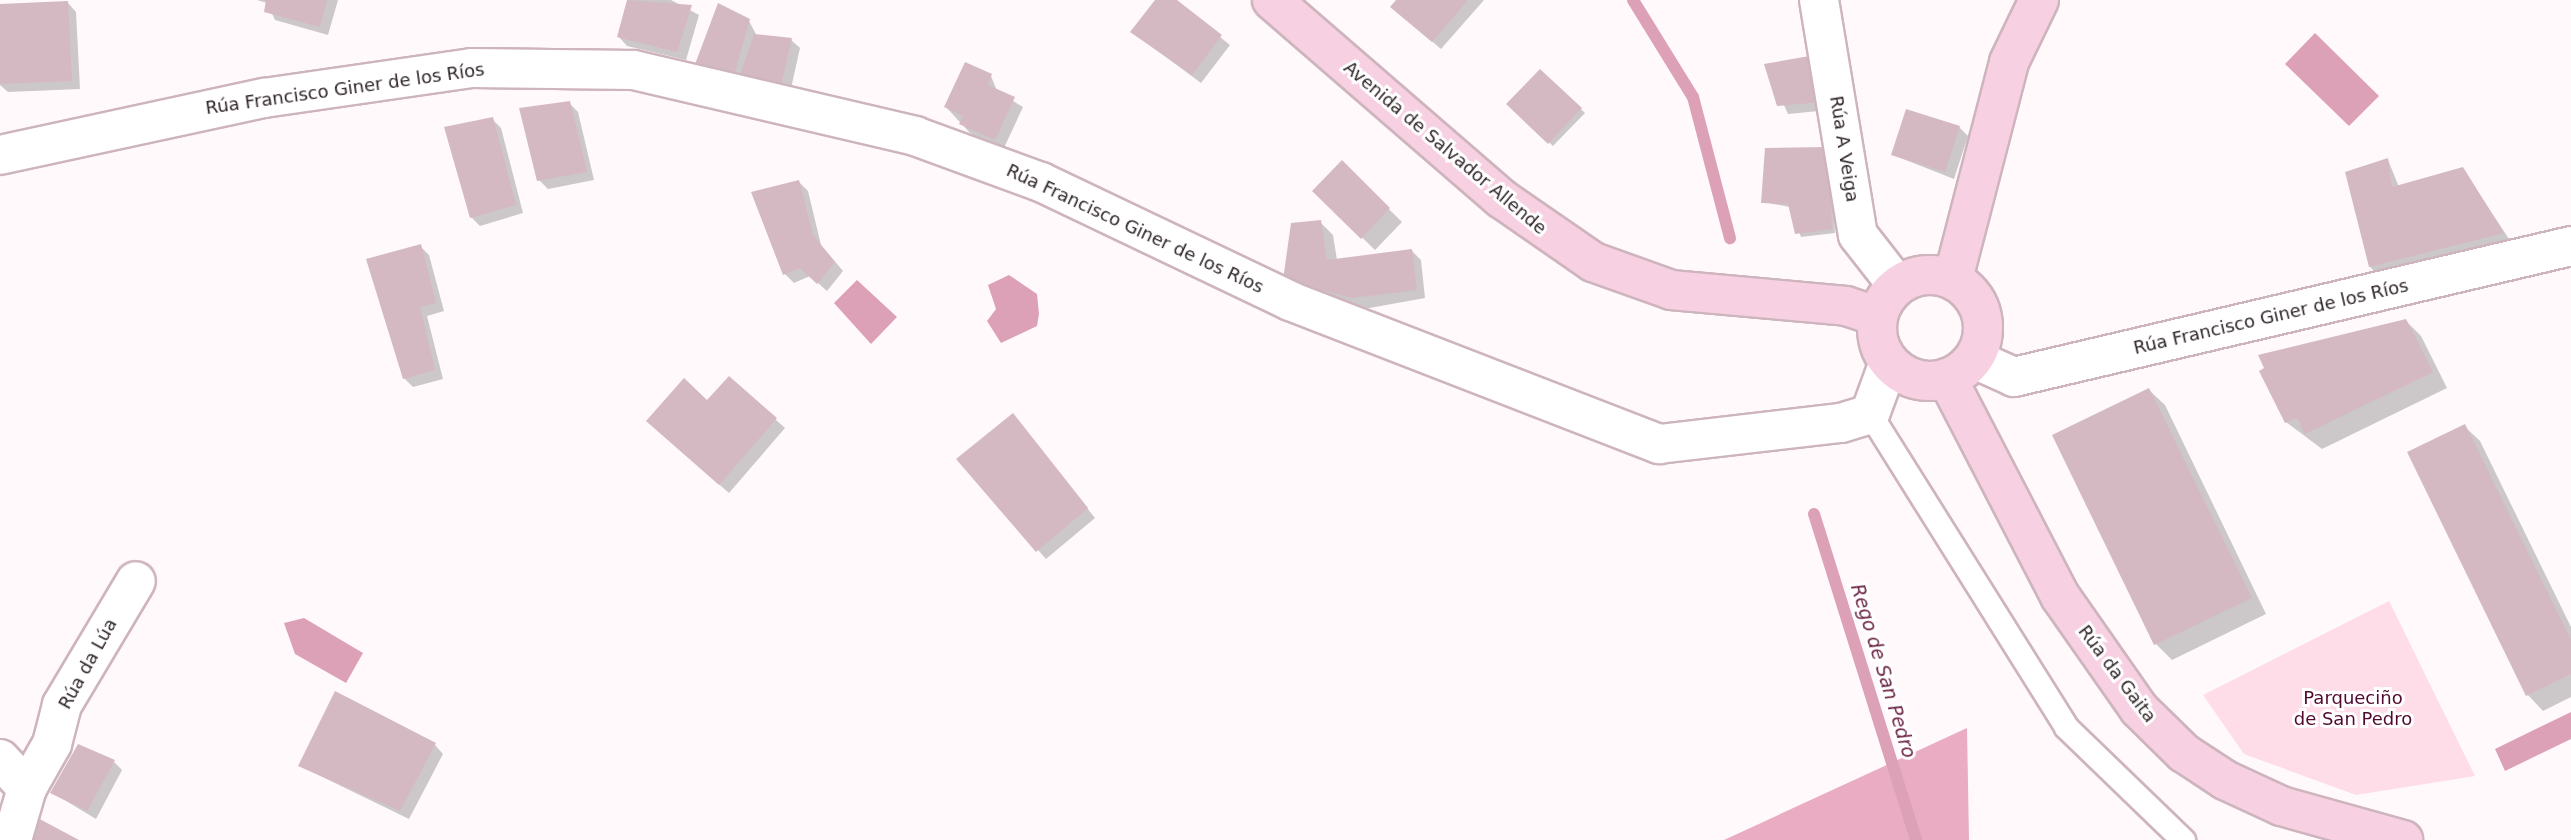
<!DOCTYPE html>
<meta charset="utf-8">
<style>
body{margin:0}
#map{position:relative;width:2571px;height:840px;overflow:hidden;background:#fff9fb;font-family:"DejaVu Sans",sans-serif}
div>[style]{position:absolute}
.green>*{inset:0;background:#fedde9}
.forest>*{inset:0;background:#e9acc2}
.water>*{inset:0;background:#dda1b7}
.shadow>*{inset:0;background:#0003}
.stream>*{height:12px;margin:-6px;padding:0 6px;transform-origin:6px;border-radius:6px;background:#dda1b7}
.building>*{inset:0;background:#d4b9c2}
.roads{filter:drop-shadow(2px 0 #ceb4bd) drop-shadow(-2px 0 #ceb4bd) drop-shadow(0 2px #ceb4bd) drop-shadow(0 -2px #ceb4bd)}
.lane>*{height:23px;margin:-11.5px;padding:0 11.5px;transform-origin:11.5px;border-radius:11.5px;background:#fff}
.street>*{height:38px;margin:-19px;padding:0 19px;transform-origin:19px;border-radius:19px;background:#fff}
.secondary>*{height:38px;margin:-19px;padding:0 19px;transform-origin:19px;border-radius:19px;background:#f7d1e2}
.secondary>.ring{margin:-19px;padding:0;box-sizing:content-box;background:none;border:38px solid #f7d1e2;border-radius:50%}
span{translate:-50% -50%;white-space:nowrap;text-align:center;line-height:1.15;-webkit-text-stroke:6px #fff;paint-order:stroke}
.street-label{font-size:18px;color:#2f2528}
.park-label{font-size:18px;color:#510a2f}
.water-label{font-size:19px;color:#6c2546;font-style:italic}
</style>
<div id="map">
<div class="green">
<div style="clip-path:polygon(2389px 601px,2475px 776px,2356px 795px,2244px 754px,2203px 695px)"></div>
</div>
<div class="forest">
<div style="clip-path:polygon(1967px 728px,1969px 840px,1724px 840px)"></div>
</div>
<div class="water">
<div style="clip-path:polygon(2315px 33px,2379px 96px,2349px 126px,2285px 64px)"></div>
<div style="clip-path:polygon(1009px 275px,1037px 294px,1039px 314px,1037px 326px,1001px 343px,987px 321px,996px 309px,988px 285px)"></div>
<div style="clip-path:polygon(857px 280px,897px 317px,871px 344px,834px 303px)"></div>
<div style="clip-path:polygon(304px 618px,363px 653px,346px 683px,295px 654px,284px 623px)"></div>
<div style="clip-path:polygon(2571px 712px,2571px 739px,2505px 771px,2495px 749px)"></div>
</div>
<div class="shadow">
<div style="clip-path:polygon(257px 0,338px 0,328px 35px,275px 20px,267px 3px)"></div>
<div style="clip-path:polygon(629px 0,671px 0,699px 15px,686px 60px,627px 46px,619px 37px)"></div>
<div style="clip-path:polygon(1157px 0,1174px 0,1230px 45px,1201px 83px,1132px 32px)"></div>
<div style="clip-path:polygon(1398px 0,1484px 0,1441px 49px,1401px 15px)"></div>
<div style="clip-path:polygon(68px 3px,76px 12px,80px 89px,8px 92px,0 85px,0 6px)"></div>
<div style="clip-path:polygon(749px 21px,757px 36px,791px 40px,800px 48px,790px 93px,705px 76px)"></div>
<div style="clip-path:polygon(1766px 65px,1829px 110px,1788px 114px)"></div>
<div style="clip-path:polygon(1541px 71px,1585px 113px,1553px 146px,1509px 104px)"></div>
<div style="clip-path:polygon(991px 76px,997px 91px,1023px 107px,1004px 148px,970px 133px,946px 107px)"></div>
<div style="clip-path:polygon(569px 103px,578px 112px,594px 180px,548px 189px,539px 180px)"></div>
<div style="clip-path:polygon(492px 119px,501px 128px,523px 213px,480px 226px,471px 217px)"></div>
<div style="clip-path:polygon(1959px 127px,1968px 136px,1954px 179px,1893px 155px)"></div>
<div style="clip-path:polygon(1831px 153px,1835px 233px,1801px 237px,1790px 207px,1763px 202px)"></div>
<div style="clip-path:polygon(2388px 160px,2399px 187px,2463px 169px,2511px 242px,2379px 275px,2370px 267px)"></div>
<div style="clip-path:polygon(1342px 163px,1402px 222px,1375px 250px,1314px 191px)"></div>
<div style="clip-path:polygon(799px 182px,808px 191px,821px 245px,843px 271px,827px 291px,810px 276px,794px 283px,785px 274px)"></div>
<div style="clip-path:polygon(1320px 222px,1333px 235px,1337px 260px,1412px 251px,1421px 260px,1425px 298px,1364px 309px,1298px 292px)"></div>
<div style="clip-path:polygon(420px 246px,429px 255px,444px 311px,427px 316px,443px 379px,413px 387px,404px 378px)"></div>
<div style="clip-path:polygon(2405px 320px,2421px 336px,2447px 388px,2322px 449px,2286px 422px)"></div>
<div style="clip-path:polygon(729px 378px,785px 428px,729px 493px,657px 430px,708px 402px)"></div>
<div style="clip-path:polygon(2149px 390px,2165px 405px,2266px 614px,2172px 660px,2156px 644px,2055px 436px)"></div>
<div style="clip-path:polygon(1013px 415px,1095px 518px,1046px 559px,1038px 550px)"></div>
<div style="clip-path:polygon(2464px 426px,2480px 441px,2571px 627px,2571px 697px,2543px 711px,2528px 695px)"></div>
<div style="clip-path:polygon(435px 745px,443px 754px,409px 819px,300px 766px)"></div>
<div style="clip-path:polygon(114px 762px,122px 770px,96px 819px,53px 793px)"></div>
</div>
<div class="stream">
<div style="left:1633px;top:0;width:114px;rotate:58.3deg"></div>
<div style="left:1693px;top:97px;width:146px;rotate:75.3deg"></div>
<div style="left:1814px;top:514px;width:342px;rotate:72.6deg"></div>
</div>
<div class="building">
<div style="clip-path:polygon(266px 0,327px 0,320px 27px,264px 12px)"></div>
<div style="clip-path:polygon(627px 0,692px 5px,677px 52px,617px 37px)"></div>
<div style="clip-path:polygon(1155px 0,1177px 0,1222px 35px,1192px 75px,1130px 32px)"></div>
<div style="clip-path:polygon(1396px 0,1468px 0,1432px 42px,1390px 7px)"></div>
<div style="clip-path:polygon(68px 1px,72px 81px,0 84px,0 4px)"></div>
<div style="clip-path:polygon(718px 3px,750px 19px,734px 76px,694px 67px)"></div>
<div style="clip-path:polygon(754px 34px,792px 38px,781px 85px,739px 79px)"></div>
<div style="clip-path:polygon(1815px 55px,1821px 102px,1777px 106px,1764px 64px)"></div>
<div style="clip-path:polygon(965px 62px,992px 74px,988px 85px,1015px 97px,995px 140px,959px 124px,963px 116px,944px 107px)"></div>
<div style="clip-path:polygon(1540px 69px,1582px 108px,1548px 144px,1506px 104px)"></div>
<div style="clip-path:polygon(570px 101px,587px 172px,537px 181px,519px 108px)"></div>
<div style="clip-path:polygon(1906px 109px,1960px 126px,1945px 172px,1891px 155px)"></div>
<div style="clip-path:polygon(493px 117px,516px 205px,470px 218px,444px 127px)"></div>
<div style="clip-path:polygon(1828px 147px,1832px 229px,1795px 234px,1788px 204px,1761px 203px,1765px 148px)"></div>
<div style="clip-path:polygon(2388px 158px,2392px 187px,2463px 167px,2504px 233px,2369px 267px,2345px 172px)"></div>
<div style="clip-path:polygon(1342px 160px,1390px 208px,1361px 239px,1312px 191px)"></div>
<div style="clip-path:polygon(799px 180px,813px 235px,835px 262px,817px 284px,800px 268px,783px 275px,751px 192px)"></div>
<div style="clip-path:polygon(1321px 220px,1327px 260px,1412px 249px,1417px 290px,1352px 298px,1283px 280px,1291px 223px)"></div>
<div style="clip-path:polygon(421px 244px,436px 303px,420px 307px,435px 370px,403px 379px,366px 259px)"></div>
<div style="clip-path:polygon(2406px 319px,2433px 372px,2305px 434px,2297px 418px,2285px 423px,2259px 371px,2264px 368px,2258px 355px)"></div>
<div style="clip-path:polygon(729px 376px,777px 418px,719px 485px,646px 421px,684px 378px,707px 400px)"></div>
<div style="clip-path:polygon(2149px 388px,2252px 598px,2154px 645px,2052px 435px)"></div>
<div style="clip-path:polygon(1013px 413px,1088px 508px,1036px 552px,956px 459px)"></div>
<div style="clip-path:polygon(2465px 424px,2571px 640px,2571px 674px,2526px 696px,2407px 452px)"></div>
<div style="clip-path:polygon(335px 691px,436px 743px,400px 811px,298px 766px)"></div>
<div style="clip-path:polygon(78px 744px,115px 760px,87px 811px,50px 793px)"></div>
<div style="clip-path:polygon(34px 816px,79px 840px,24px 840px)"></div>
</div>
<div class="roads">
<div class="lane">
<div style="left:1870px;top:414px;width:369px;rotate:57.9deg"></div>
<div style="left:2066px;top:727px;width:163px;rotate:44deg"></div>
</div>
<div class="street">
<div style="left:1819px;top:0;width:238px;rotate:80.6deg"></div>
<div style="left:1858px;top:235px;width:63px;rotate:52deg"></div>
<div style="left:0;top:155px;width:270px;rotate:-12.2deg"></div>
<div style="left:264px;top:98px;width:210px;rotate:-8.2deg"></div>
<div style="left:472px;top:68px;width:162px;rotate:0.7deg"></div>
<div style="left:634px;top:70px;width:289px;rotate:13.2deg"></div>
<div style="left:915px;top:136px;width:134px;rotate:20.1deg"></div>
<div style="left:1041px;top:182px;width:276px;rotate:25.5deg"></div>
<div style="left:1290px;top:301px;width:396px;rotate:21.2deg"></div>
<div style="left:1659px;top:444px;width:183px;rotate:-6.6deg"></div>
<div style="left:1841px;top:423px;width:30px;rotate:-17deg"></div>
<div style="left:1870px;top:414px;width:55px;rotate:-69.9deg"></div>
<div style="left:1974px;top:359px;width:44px;rotate:24.2deg"></div>
<div style="left:2014px;top:377px;width:572px;rotate:-13.23deg"></div>
<div style="left:0;top:759px;width:40px;rotate:47deg"></div>
<div style="left:27px;top:788px;width:54px;rotate:106.1deg"></div>
<div style="left:27px;top:788px;width:51px;rotate:-60.4deg"></div>
<div style="left:52px;top:744px;width:40px;rotate:-75.6deg"></div>
<div style="left:62px;top:705px;width:144px;rotate:-59.2deg"></div>
</div>
<div class="secondary">
<div style="left:1272px;top:0;width:304px;rotate:40.9deg"></div>
<div style="left:1502px;top:199px;width:111px;rotate:34.7deg"></div>
<div style="left:1593px;top:262px;width:83px;rotate:19.7deg"></div>
<div style="left:1671px;top:290px;width:176px;rotate:5.2deg"></div>
<div style="left:1846px;top:306px;width:33px;rotate:18deg"></div>
<div class="ring" style="left:1877px;top:275px;width:68px;height:68px"></div>
<div style="left:1953px;top:279px;width:224px;rotate:-75.5deg"></div>
<div style="left:2009px;top:62px;width:69px;rotate:-64.2deg"></div>
<div style="left:1947px;top:378px;width:246px;rotate:62.6deg"></div>
<div style="left:2060px;top:596px;width:138px;rotate:55deg"></div>
<div style="left:2139px;top:709px;width:63px;rotate:44.4deg"></div>
<div style="left:2184px;top:753px;width:49px;rotate:33.4deg"></div>
<div style="left:2225px;top:780px;width:62px;rotate:24.9deg"></div>
<div style="left:2281px;top:806px;width:127px;rotate:15.6deg"></div>
</div>
</div>
<div class="street-label">
<span style="left:345px;top:89px;rotate:-8deg">Rúa Francisco Giner de los Ríos</span>
<span style="left:1445px;top:148px;rotate:40deg">Avenida de Salvador Allende</span>
<span style="left:1844px;top:149px;rotate:81deg">Rúa A Veiga</span>
<span style="left:1135px;top:229px;rotate:25deg">Rúa Francisco Giner de los Ríos</span>
<span style="left:2271px;top:317px;rotate:-13deg">Rúa Francisco Giner de los Ríos</span>
<span style="left:88px;top:664px;rotate:-61deg">Rúa da Lúa</span>
<span style="left:2117px;top:674px;rotate:53deg">Rúa da Gaita</span>
</div>
<div class="park-label">
<span style="left:2353px;top:709px">Parqueciño<br>de San Pedro</span>
</div>
<div class="water-label">
<span style="left:1883px;top:671px;rotate:73deg">Rego de San Pedro</span>
</div>
</div>
